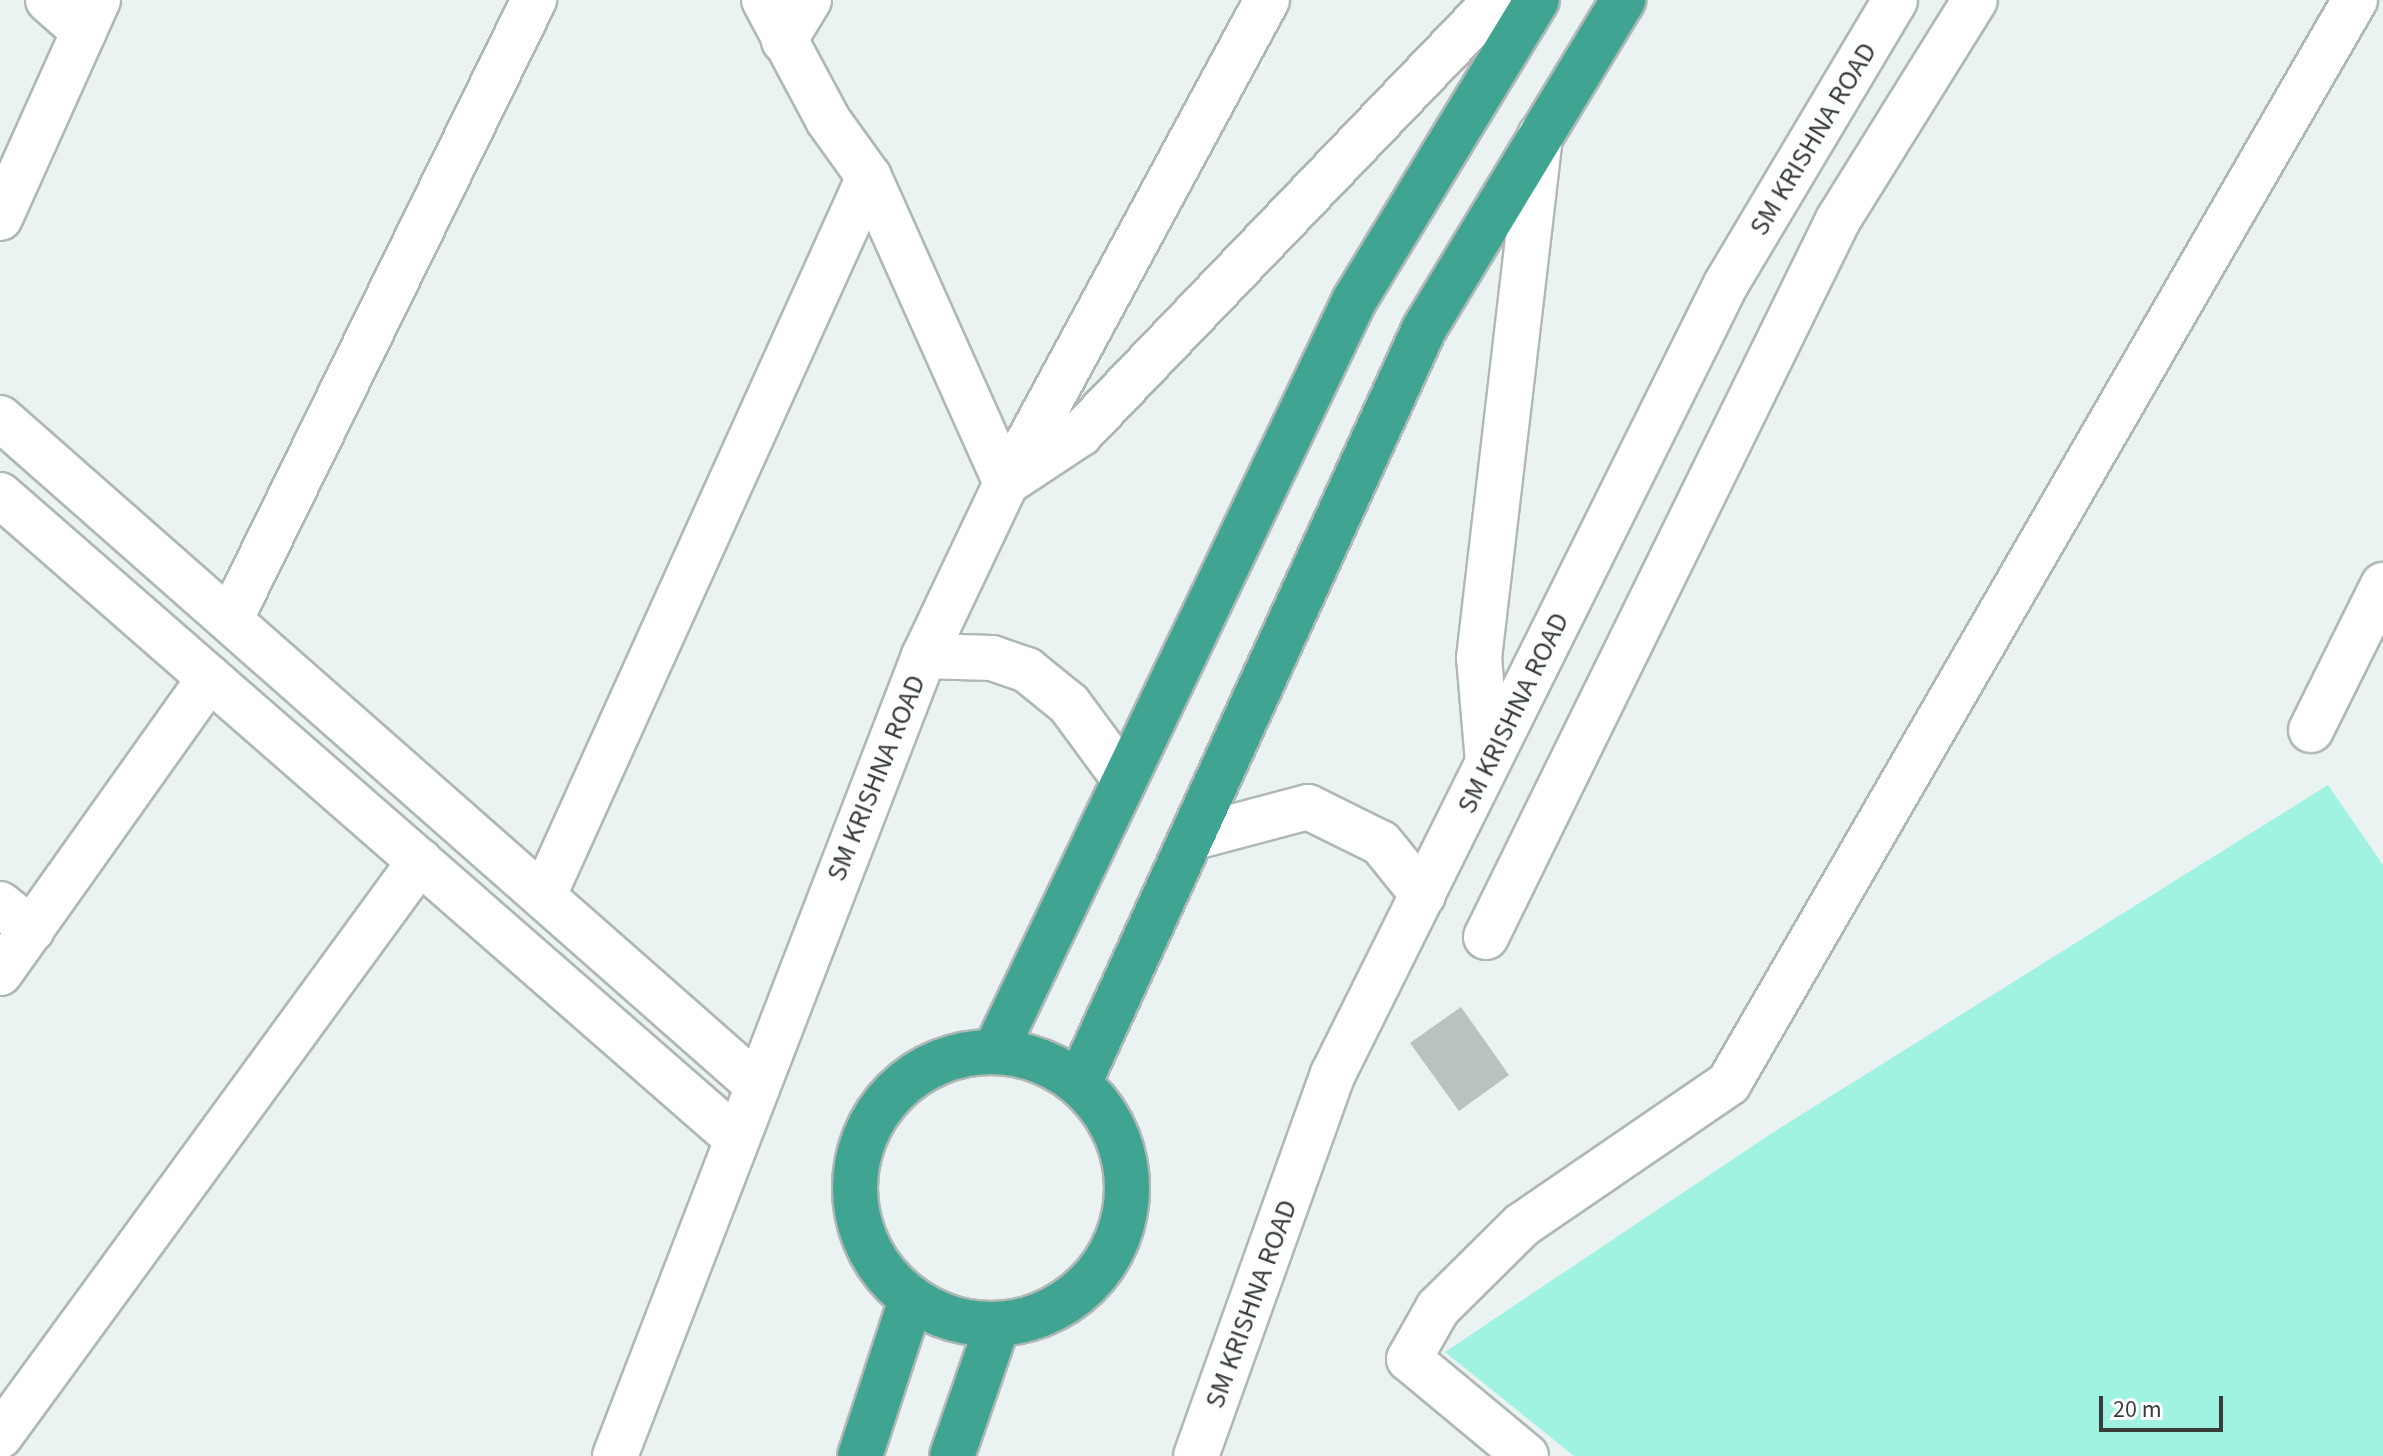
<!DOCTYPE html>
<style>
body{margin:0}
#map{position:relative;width:2383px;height:1456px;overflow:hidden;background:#eaf3f1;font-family:"Source Sans 3",sans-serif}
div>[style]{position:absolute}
.green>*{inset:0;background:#9ff3e0}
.building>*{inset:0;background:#b9c2c0}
.roads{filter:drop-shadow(2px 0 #aeb8b5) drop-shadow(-2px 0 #aeb8b5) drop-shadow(0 2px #aeb8b5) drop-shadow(0 -2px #aeb8b5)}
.minor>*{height:44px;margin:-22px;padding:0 22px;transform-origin:22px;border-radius:22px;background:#fff}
.highway>*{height:44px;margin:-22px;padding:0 22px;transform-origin:22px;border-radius:22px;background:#3fa491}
.highway>.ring{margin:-22px;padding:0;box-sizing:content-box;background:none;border:44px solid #3fa491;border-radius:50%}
span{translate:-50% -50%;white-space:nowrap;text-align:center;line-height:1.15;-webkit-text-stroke:8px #fdfffe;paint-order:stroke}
.street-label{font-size:28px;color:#383c3b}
.scale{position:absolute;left:2099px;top:1396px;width:124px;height:36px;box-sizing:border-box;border:4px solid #383c3b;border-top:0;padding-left:10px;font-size:24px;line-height:28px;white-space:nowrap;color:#383c3b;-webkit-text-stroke:6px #fdfffe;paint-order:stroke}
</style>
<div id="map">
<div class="green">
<div style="clip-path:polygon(2328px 785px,2383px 865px,2383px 1456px,1574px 1456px,1445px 1352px,1772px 1133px)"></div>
</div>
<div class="building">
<div style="clip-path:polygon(1461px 1007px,1509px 1075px,1459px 1111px,1410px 1043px)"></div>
</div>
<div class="roads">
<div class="minor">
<div style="left:48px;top:0;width:48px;rotate:41.6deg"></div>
<div style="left:764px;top:0;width:136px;rotate:61.9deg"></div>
<div style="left:828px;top:120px;width:70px;rotate:54.3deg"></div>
<div style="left:869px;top:177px;width:335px;rotate:65.9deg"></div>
<div style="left:1006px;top:483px;width:89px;rotate:-33.5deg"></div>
<div style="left:1080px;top:434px;width:601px;rotate:-46.21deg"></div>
<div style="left:784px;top:41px;width:48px;rotate:-58.6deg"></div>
<div style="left:0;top:218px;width:239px;rotate:-65.8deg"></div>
<div style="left:0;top:418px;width:1008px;rotate:41.38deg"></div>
<div style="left:0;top:495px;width:976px;rotate:41.14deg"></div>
<div style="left:230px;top:620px;width:691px;rotate:-63.88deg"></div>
<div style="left:924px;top:656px;width:68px;rotate:1.7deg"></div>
<div style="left:992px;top:658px;width:37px;rotate:19deg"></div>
<div style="left:1027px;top:670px;width:54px;rotate:39deg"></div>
<div style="left:1069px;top:704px;width:94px;rotate:53.6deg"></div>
<div style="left:2311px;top:730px;width:162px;rotate:-63.6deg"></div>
<div style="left:1488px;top:762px;width:104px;rotate:-94.9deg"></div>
<div style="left:1479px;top:658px;width:526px;rotate:-83.33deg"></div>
<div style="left:1191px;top:838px;width:121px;rotate:-14.8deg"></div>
<div style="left:1308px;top:807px;width:81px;rotate:26.3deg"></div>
<div style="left:1381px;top:843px;width:67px;rotate:51.1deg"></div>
<div style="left:544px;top:895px;width:788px;rotate:-65.65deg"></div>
<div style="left:0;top:904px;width:41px;rotate:39.1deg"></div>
<div style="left:1486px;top:937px;width:799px;rotate:-63.85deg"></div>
<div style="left:1838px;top:220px;width:259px;rotate:-58.1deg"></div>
<div style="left:0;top:973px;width:362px;rotate:-54.6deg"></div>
<div style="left:0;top:1436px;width:712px;rotate:-53.85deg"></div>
<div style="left:615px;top:1456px;width:858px;rotate:-68.88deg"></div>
<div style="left:924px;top:656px;width:191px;rotate:-64.6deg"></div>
<div style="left:1006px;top:483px;width:549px;rotate:-61.61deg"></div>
<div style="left:1196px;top:1456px;width:406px;rotate:-70.3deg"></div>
<div style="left:1333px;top:1074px;width:882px;rotate:-63.55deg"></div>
<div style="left:1726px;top:284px;width:330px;rotate:-59.2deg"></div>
<div style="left:1526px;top:1456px;width:152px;rotate:-140.3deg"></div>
<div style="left:1409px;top:1359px;width:59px;rotate:-60.4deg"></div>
<div style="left:1438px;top:1308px;width:118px;rotate:-44.7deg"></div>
<div style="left:1522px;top:1225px;width:251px;rotate:-34.4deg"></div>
<div style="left:1729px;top:1083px;width:1251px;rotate:-59.97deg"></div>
</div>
<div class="highway">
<div style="left:995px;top:1051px;width:831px;rotate:-64.42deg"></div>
<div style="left:1354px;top:301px;width:352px;rotate:-58.7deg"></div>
<div class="ring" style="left:855px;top:1052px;width:228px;height:228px"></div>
<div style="left:1079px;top:1083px;width:829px;rotate:-65.41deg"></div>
<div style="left:1424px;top:329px;width:385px;rotate:-58.8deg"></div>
<div style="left:860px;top:1456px;width:164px;rotate:-71.9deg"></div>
<div style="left:952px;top:1456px;width:138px;rotate:-70.9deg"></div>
</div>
</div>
<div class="street-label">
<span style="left:1813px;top:139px;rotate:-59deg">SM KRISHNA ROAD</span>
<span style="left:1513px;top:713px;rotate:-64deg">SM KRISHNA ROAD</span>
<span style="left:876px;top:778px;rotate:-68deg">SM KRISHNA ROAD</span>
<span style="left:1251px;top:1304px;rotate:-70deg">SM KRISHNA ROAD</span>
</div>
<div class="scale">20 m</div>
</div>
